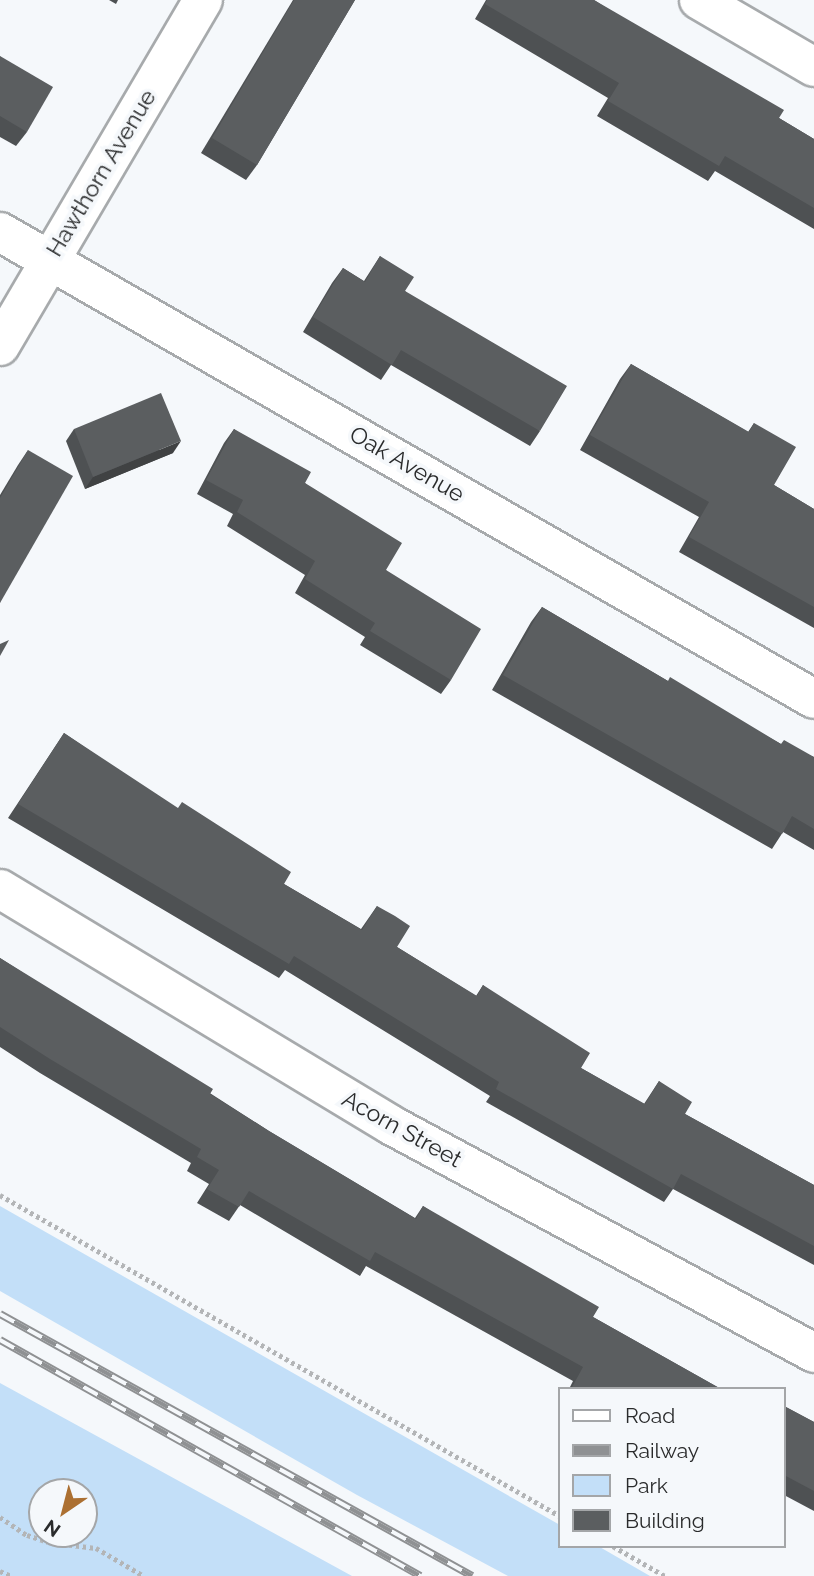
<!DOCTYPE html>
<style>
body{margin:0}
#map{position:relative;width:814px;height:1576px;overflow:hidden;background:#f5f8fb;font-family:Raleway,sans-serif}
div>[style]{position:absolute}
.green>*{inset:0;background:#c3dff8}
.path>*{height:4.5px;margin-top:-2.25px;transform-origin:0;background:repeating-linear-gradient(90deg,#b3b5b7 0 3.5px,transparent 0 7px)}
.roads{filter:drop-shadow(2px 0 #a7aaac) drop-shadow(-2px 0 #a7aaac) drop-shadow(0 2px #a7aaac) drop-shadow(0 -2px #a7aaac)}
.minor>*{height:38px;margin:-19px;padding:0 19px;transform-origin:19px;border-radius:19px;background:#fff}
.rail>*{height:8px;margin-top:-4px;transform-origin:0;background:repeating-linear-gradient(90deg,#f5f8fb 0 16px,#8f9193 0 32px);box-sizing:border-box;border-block:2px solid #8f9193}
.wall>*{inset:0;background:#4e5153}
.shaded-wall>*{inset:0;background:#404243}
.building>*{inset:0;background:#5b5e60}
span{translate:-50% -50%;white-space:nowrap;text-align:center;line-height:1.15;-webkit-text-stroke:7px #f5f8fb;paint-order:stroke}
.street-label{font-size:23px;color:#2a2b2c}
.legend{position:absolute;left:558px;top:1387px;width:228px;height:161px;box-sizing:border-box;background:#f5f8fb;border:2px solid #a4a6a8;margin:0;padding:9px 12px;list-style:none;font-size:21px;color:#2a2b2c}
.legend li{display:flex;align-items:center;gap:14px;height:35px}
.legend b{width:35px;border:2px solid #a4a6a8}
.north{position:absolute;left:28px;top:1478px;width:70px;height:70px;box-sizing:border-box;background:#f5f8fb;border:2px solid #a4a6a8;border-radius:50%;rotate:215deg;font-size:19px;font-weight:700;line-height:28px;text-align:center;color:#2a2b2c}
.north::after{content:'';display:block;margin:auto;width:24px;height:32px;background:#ac7032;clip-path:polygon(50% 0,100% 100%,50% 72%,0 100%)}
</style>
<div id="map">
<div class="green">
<div style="clip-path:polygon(0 1206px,560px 1525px,560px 1546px,598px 1546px,650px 1576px,508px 1576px,357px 1495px,0 1291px)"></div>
<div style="clip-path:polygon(evenodd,0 1383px,352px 1576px,0 1576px,0 1383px,42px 1492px,84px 1492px,84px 1534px,42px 1534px,42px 1492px)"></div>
</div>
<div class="path">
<div style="left:0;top:1195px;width:645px;rotate:29.82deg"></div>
<div style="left:0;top:1517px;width:32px;rotate:34deg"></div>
<div style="left:27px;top:1535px;width:22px;rotate:18deg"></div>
<div style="left:48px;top:1542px;width:48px;rotate:7.1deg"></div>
<div style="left:96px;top:1548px;width:56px;rotate:30.3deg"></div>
<div style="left:613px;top:1546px;width:60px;rotate:30deg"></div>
<div style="left:0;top:1571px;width:12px;rotate:24deg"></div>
</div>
<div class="roads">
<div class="minor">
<div style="left:699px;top:0;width:133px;rotate:30.2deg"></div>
<div style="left:0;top:232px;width:938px;rotate:29.84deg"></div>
<div style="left:0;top:346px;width:401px;rotate:-59.6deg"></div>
<div style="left:0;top:889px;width:457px;rotate:31.1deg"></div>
<div style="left:391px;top:1125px;width:481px;rotate:28.3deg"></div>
</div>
</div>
<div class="rail">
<div style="left:0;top:1314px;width:540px;rotate:29.03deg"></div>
<div style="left:0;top:1340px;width:482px;rotate:29.3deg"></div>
</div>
<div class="wall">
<div style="clip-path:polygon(109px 0,118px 0,116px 4px)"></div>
<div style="clip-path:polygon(293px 0,355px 0,257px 165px,246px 180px,201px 153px)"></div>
<div style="clip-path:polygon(486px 0,594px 0,779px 118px,814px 139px,814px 229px,715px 171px,708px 181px,597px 116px,608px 98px,475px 19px)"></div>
<div style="clip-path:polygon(0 56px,27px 132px,16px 146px,0 137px)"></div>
<div style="clip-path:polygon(380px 256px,405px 291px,540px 431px,530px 446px,391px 365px,381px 380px,303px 332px,332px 283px,343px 268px,364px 281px)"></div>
<div style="clip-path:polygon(631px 364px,748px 432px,754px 423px,774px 485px,814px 509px,814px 628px,679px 552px,699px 517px,580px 450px,620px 379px)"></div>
<div style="clip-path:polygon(74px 429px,173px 453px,85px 489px,66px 441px)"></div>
<div style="clip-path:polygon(234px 429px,305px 483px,386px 570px,451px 680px,441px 694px,360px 645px,365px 637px,295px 593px,305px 575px,227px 526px,233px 514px,197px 494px,224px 443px)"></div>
<div style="clip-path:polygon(28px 450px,0 603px,0 495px,18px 465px)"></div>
<div style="clip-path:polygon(542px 607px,668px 681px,781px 744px,814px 757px,814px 850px,783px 832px,772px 849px,492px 690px,531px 622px)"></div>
<div style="clip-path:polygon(64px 733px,284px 884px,361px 929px,377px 906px,397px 947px,476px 996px,483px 985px,581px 1068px,644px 1104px,659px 1081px,685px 1114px,814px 1185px,814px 1265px,673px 1189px,664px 1202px,486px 1102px,490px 1096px,285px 970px,279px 978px,8px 818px)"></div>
<div style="clip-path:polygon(0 958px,269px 1131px,415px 1218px,423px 1206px,593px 1317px,721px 1389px,569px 1389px,573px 1381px,366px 1266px,360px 1276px,240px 1205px,229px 1221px,197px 1203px,209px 1184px,187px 1171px,191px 1163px,40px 1073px,0 1047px)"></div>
<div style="clip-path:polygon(784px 1406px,814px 1422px,814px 1511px,784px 1495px)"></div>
</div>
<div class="shaded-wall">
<div style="clip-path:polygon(181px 441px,173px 453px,85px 489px,93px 477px)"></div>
</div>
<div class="building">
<div style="clip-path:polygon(294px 0,355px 0,257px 165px,212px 138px)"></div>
<div style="clip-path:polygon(487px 0,594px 0,784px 110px,779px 118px,814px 139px,814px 208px,725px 156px,719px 166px,608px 101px,619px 83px,485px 4px)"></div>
<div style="clip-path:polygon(0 56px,53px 87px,27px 132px,0 116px)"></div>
<div style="clip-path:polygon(380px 256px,414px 277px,405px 291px,567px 386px,540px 431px,401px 350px,392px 365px,313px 317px,343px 268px,365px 282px)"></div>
<div style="clip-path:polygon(631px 364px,749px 432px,754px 423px,796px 447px,774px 485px,814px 509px,814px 607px,689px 537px,709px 502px,590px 435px)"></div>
<div style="clip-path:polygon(161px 393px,181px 441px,93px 477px,74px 429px)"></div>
<div style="clip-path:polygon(234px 429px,311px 472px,305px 483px,402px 543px,386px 570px,481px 629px,451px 680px,370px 631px,375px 623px,305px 579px,315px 561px,237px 512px,243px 500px,206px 480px)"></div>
<div style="clip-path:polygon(28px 450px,73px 476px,0 603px,0 498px)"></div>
<div style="clip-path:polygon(542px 607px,668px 681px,670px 677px,781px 744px,784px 740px,814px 757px,814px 829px,792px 816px,782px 834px,503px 675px)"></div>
<div style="clip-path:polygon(9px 640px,0 656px,0 644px)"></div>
<div style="clip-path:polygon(64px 733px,178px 808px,182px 802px,291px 872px,284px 884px,362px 930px,377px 906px,395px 916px,410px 926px,397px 947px,477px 996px,483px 985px,590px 1053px,581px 1068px,645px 1104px,659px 1081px,692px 1102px,685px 1114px,814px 1185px,814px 1246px,681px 1174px,673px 1189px,496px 1089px,499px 1082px,294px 956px,289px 964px,18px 804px)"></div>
<div style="clip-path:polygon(0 958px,213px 1089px,210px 1094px,269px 1131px,416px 1219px,423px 1206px,599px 1307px,593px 1317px,721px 1389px,571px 1389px,583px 1367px,375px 1252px,370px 1261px,249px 1191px,239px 1207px,207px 1189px,219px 1170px,197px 1157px,201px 1149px,50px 1059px,0 1027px)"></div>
<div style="clip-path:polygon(784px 1406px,814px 1422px,814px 1491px,784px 1475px)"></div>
</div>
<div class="street-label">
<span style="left:101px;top:173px;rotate:-59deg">Hawthorn Avenue</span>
<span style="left:407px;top:464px;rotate:30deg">Oak Avenue</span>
<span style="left:402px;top:1129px;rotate:29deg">Acorn Street</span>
</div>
<ul class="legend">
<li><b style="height:9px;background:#fff"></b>Road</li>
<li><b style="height:9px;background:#8f9193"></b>Railway</li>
<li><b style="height:19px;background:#c3dff8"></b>Park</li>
<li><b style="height:19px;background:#5b5e60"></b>Building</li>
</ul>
<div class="north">N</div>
</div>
